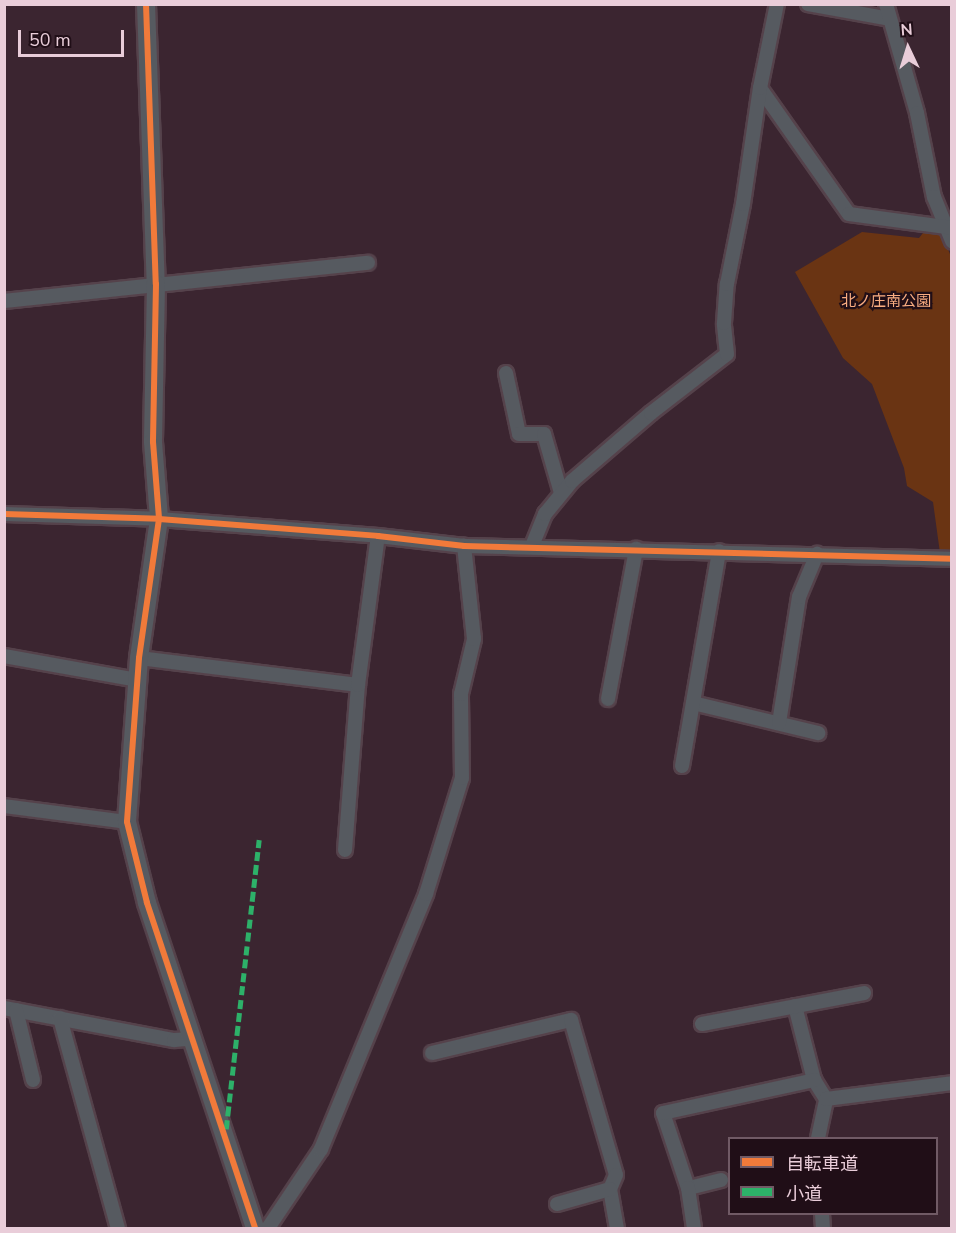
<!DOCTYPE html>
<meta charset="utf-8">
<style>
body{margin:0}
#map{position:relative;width:956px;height:1233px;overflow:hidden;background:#3b2530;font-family:"Nunito Sans","Noto Sans JP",sans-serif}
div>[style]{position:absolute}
.green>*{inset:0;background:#6a3413}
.roads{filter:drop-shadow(2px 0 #55424b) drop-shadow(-2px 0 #55424b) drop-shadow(0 2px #55424b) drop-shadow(0 -2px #55424b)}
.minor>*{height:14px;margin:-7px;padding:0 7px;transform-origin:7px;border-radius:7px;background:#565a60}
.tertiary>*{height:18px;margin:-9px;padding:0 9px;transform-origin:9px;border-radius:9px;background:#565a60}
.quiet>*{height:4.5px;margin-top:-2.25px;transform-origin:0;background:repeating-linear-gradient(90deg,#2db169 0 9px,transparent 0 13.5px)}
.cycleway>*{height:6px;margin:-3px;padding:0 3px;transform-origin:3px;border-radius:3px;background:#f17a3a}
span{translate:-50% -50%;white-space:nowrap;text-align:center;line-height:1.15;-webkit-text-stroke:4.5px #200e17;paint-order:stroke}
.park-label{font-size:15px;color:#f8ac81}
.frame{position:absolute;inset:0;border:6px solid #e9cdd9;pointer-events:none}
.legend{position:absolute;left:728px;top:1137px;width:210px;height:78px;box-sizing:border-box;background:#200e17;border:2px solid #705a65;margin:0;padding:8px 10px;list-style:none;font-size:18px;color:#e9cdd9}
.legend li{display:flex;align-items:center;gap:12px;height:30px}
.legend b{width:30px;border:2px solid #705a65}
.north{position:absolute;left:878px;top:18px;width:60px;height:60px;-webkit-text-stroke:4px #200e17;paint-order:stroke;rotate:356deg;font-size:16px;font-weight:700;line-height:24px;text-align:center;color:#e9cdd9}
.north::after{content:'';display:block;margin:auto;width:21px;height:27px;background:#e9cdd9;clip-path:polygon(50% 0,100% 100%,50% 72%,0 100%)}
.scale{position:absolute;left:18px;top:30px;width:106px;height:27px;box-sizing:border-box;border:3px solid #e9cdd9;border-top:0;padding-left:8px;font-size:18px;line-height:21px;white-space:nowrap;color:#e9cdd9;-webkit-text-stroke:4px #200e17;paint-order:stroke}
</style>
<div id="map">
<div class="green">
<div style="clip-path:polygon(927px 228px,941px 232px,952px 259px,951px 554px,940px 553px,933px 502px,907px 486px,904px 468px,872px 384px,843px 358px,795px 272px,862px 232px,919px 238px)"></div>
</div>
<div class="roads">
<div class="minor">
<div style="left:808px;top:4px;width:83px;rotate:10.4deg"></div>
<div style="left:886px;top:4px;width:113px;rotate:74.1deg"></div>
<div style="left:917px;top:113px;width:86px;rotate:78.6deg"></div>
<div style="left:934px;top:197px;width:48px;rotate:67.8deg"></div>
<div style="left:760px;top:88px;width:154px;rotate:54.8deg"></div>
<div style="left:849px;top:214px;width:104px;rotate:7.7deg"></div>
<div style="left:4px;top:301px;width:366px;rotate:-6deg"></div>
<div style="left:506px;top:373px;width:62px;rotate:78deg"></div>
<div style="left:519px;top:434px;width:25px"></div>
<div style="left:544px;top:434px;width:61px;rotate:73.9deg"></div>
<div style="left:4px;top:514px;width:155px;rotate:1.8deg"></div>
<div style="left:159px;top:519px;width:220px;rotate:4.4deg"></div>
<div style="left:378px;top:536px;width:87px;rotate:6.6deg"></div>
<div style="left:464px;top:546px;width:488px;rotate:1.5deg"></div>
<div style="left:532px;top:546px;width:35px;rotate:-68deg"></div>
<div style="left:545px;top:514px;width:43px;rotate:-50.7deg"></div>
<div style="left:572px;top:481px;width:104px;rotate:-40.7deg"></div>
<div style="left:651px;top:413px;width:96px;rotate:-37.8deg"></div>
<div style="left:727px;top:354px;width:31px;rotate:-96deg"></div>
<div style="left:724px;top:323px;width:39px;rotate:-86deg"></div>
<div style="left:727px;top:284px;width:82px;rotate:-78.7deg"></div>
<div style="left:743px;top:204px;width:117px;rotate:-81.7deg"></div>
<div style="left:760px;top:88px;width:86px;rotate:-78.6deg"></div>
<div style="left:4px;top:656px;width:135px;rotate:10.2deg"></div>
<div style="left:139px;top:658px;width:221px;rotate:7deg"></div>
<div style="left:608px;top:699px;width:153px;rotate:-79.4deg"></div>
<div style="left:693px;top:703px;width:129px;rotate:13.5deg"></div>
<div style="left:779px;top:723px;width:128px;rotate:-81deg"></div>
<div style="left:799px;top:597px;width:47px;rotate:-67.3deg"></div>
<div style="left:682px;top:766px;width:218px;rotate:-80.2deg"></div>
<div style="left:4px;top:806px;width:124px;rotate:7.4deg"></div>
<div style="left:345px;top:850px;width:166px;rotate:-85.5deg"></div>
<div style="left:358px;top:685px;width:150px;rotate:-82.4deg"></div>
<div style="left:795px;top:1006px;width:76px;rotate:75.6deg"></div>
<div style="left:814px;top:1080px;width:22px;rotate:58deg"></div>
<div style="left:4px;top:1008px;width:173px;rotate:10.7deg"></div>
<div style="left:174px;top:1040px;width:16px;rotate:-4deg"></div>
<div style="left:16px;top:1010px;width:72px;rotate:76.3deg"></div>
<div style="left:60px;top:1018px;width:218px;rotate:74.6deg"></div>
<div style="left:702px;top:1024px;width:165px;rotate:-10.8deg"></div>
<div style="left:432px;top:1053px;width:143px;rotate:-13.4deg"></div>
<div style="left:571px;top:1020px;width:161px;rotate:73.8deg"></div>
<div style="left:616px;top:1175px;width:15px;rotate:113deg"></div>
<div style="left:610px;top:1189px;width:40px;rotate:80deg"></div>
<div style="left:818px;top:1138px;width:40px;rotate:-78deg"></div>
<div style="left:826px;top:1099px;width:127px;rotate:-7.2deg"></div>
<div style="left:721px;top:1180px;width:34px;rotate:166deg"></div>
<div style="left:688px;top:1188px;width:79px;rotate:-108.4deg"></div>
<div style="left:663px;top:1113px;width:155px;rotate:-12.3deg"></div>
<div style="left:688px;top:1188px;width:40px;rotate:81.5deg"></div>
<div style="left:557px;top:1204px;width:55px;rotate:-15.8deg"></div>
<div style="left:822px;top:1214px;width:14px;rotate:86deg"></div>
<div style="left:268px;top:1228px;width:95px;rotate:-56.1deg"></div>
<div style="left:321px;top:1149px;width:276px;rotate:-67.6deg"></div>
<div style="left:426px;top:894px;width:121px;rotate:-72.8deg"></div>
<div style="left:462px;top:778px;width:84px;rotate:-90.7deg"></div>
<div style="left:461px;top:694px;width:57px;rotate:-76.7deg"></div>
<div style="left:474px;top:639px;width:94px;rotate:-96.1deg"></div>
</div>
<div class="tertiary">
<div style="left:146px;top:4px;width:280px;rotate:88deg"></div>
<div style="left:156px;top:284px;width:158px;rotate:91.1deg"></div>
<div style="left:153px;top:442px;width:77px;rotate:85.5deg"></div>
<div style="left:159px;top:519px;width:140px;rotate:98.2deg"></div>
<div style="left:139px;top:658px;width:164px;rotate:94.2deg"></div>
<div style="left:127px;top:822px;width:83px;rotate:76.1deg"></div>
<div style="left:147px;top:903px;width:342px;rotate:71.6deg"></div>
</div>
</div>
<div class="quiet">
<div style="left:226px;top:1129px;width:291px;rotate:-83.5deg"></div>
</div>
<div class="cycleway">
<div style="left:146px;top:4px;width:280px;rotate:88deg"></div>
<div style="left:156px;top:284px;width:158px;rotate:91.1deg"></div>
<div style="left:153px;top:442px;width:77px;rotate:85.5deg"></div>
<div style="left:159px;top:519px;width:140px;rotate:98.2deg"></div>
<div style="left:139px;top:658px;width:164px;rotate:94.2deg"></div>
<div style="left:127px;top:822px;width:83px;rotate:76.1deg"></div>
<div style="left:147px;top:903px;width:342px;rotate:71.6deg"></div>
<div style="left:4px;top:514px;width:155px;rotate:1.8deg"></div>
<div style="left:159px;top:519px;width:220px;rotate:4.4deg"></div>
<div style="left:378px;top:536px;width:87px;rotate:6.6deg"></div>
<div style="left:464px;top:546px;width:488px;rotate:1.5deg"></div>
</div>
<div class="park-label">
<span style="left:886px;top:302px">北ノ庄南公園</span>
</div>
<div class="frame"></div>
<ul class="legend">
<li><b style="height:8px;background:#f17a3a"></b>自転車道</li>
<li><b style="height:8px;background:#2db169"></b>小道</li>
</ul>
<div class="north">N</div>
<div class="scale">50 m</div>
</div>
